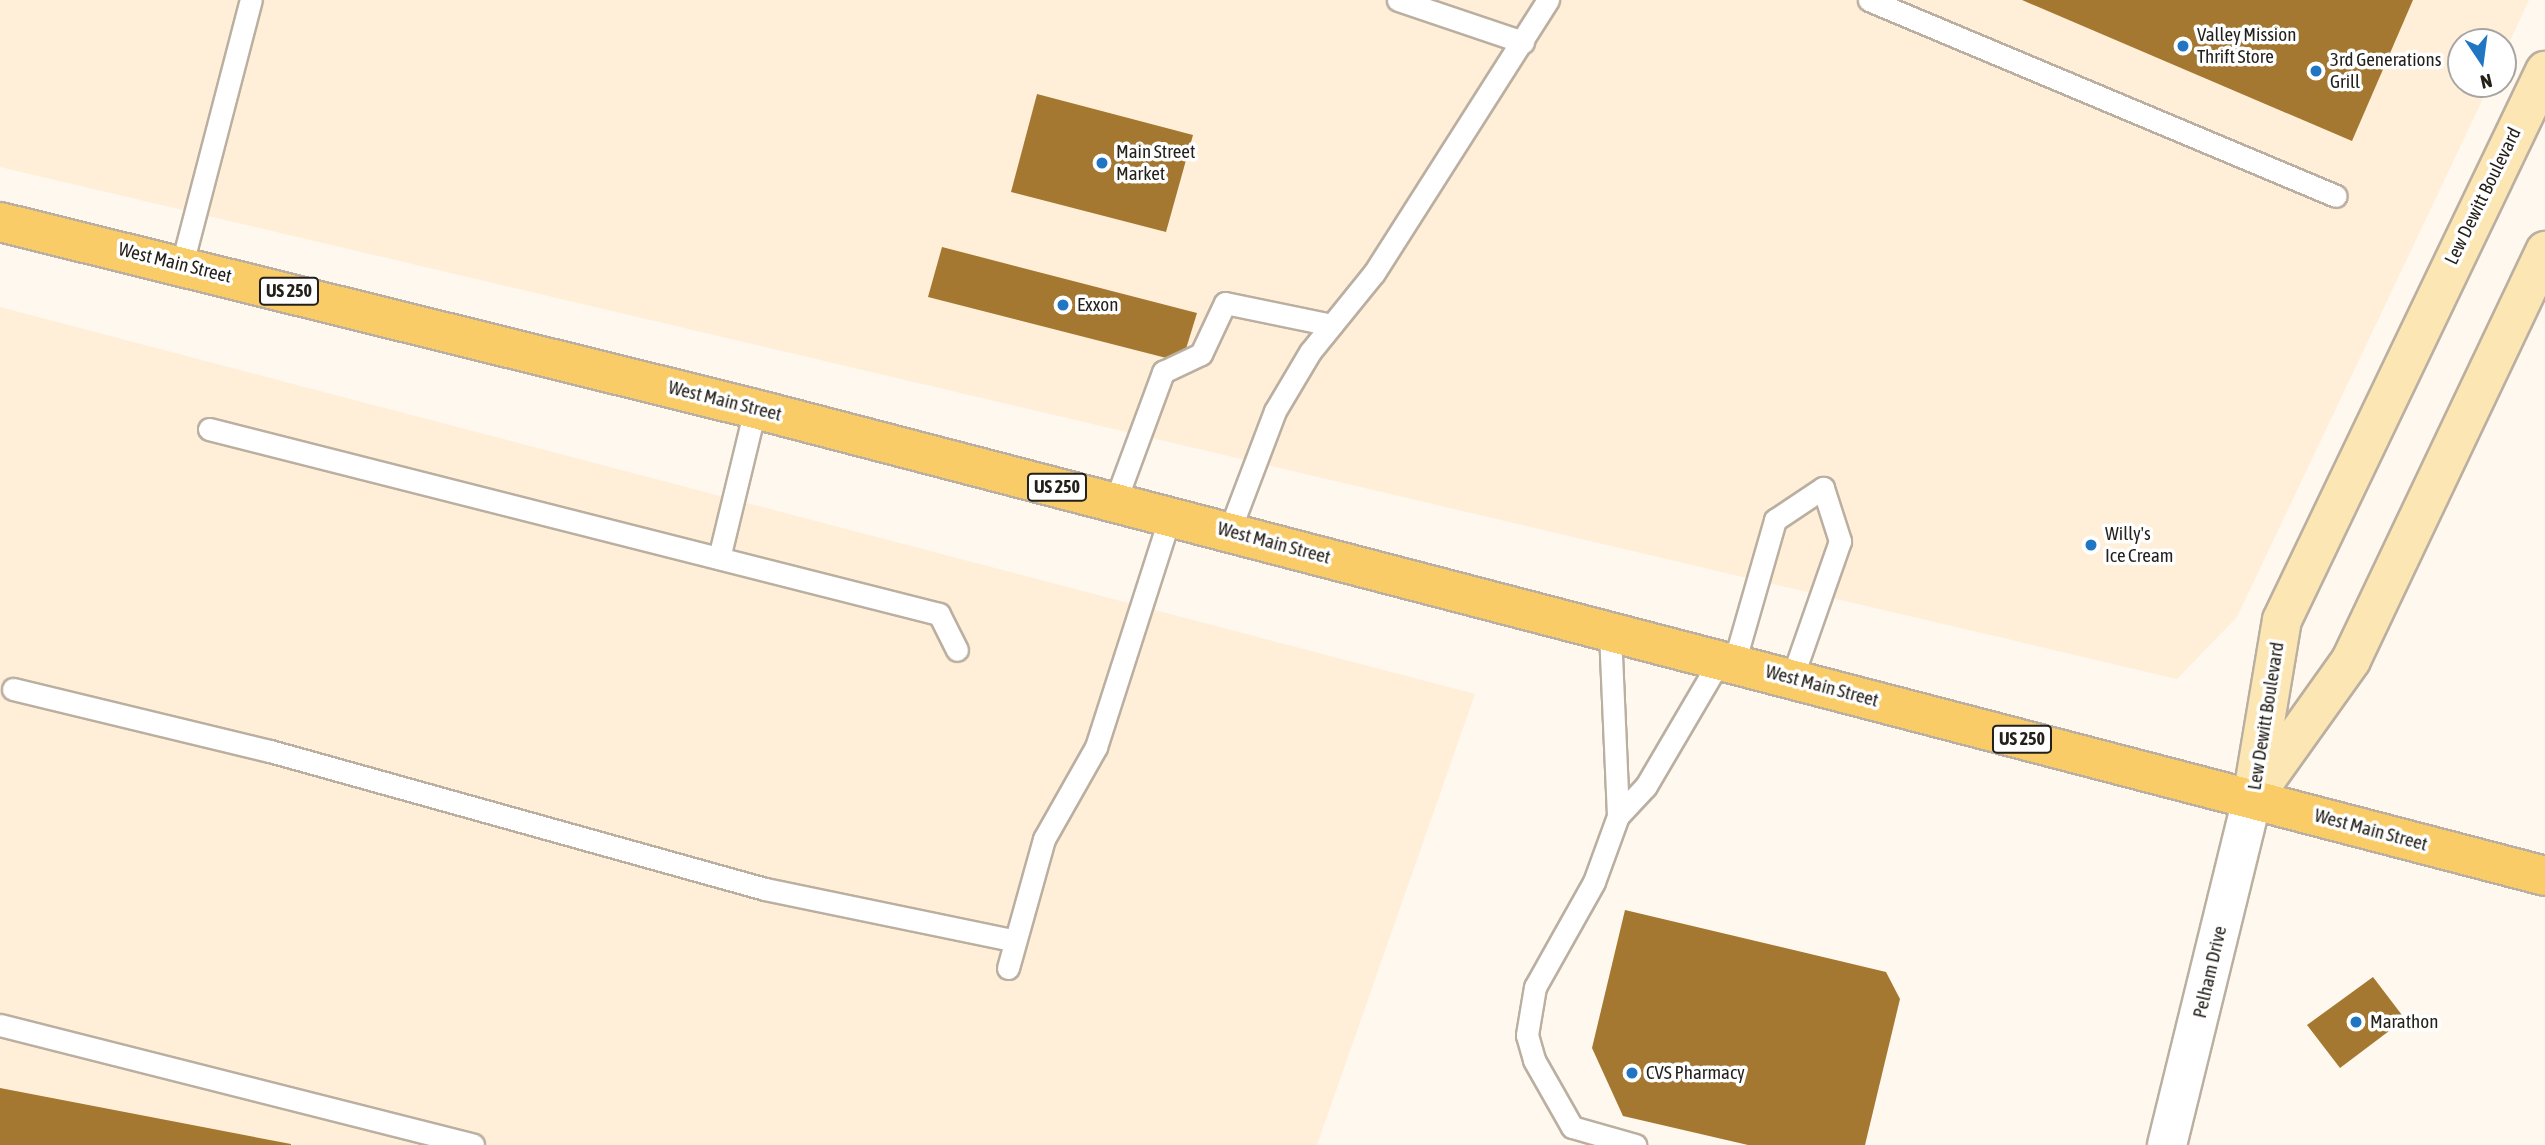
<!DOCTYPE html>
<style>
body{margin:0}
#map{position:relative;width:2545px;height:1145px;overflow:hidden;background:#fff8ee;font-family:"Asap Condensed",sans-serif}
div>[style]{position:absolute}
.built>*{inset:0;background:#ffefd8}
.building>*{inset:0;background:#a47831}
.roads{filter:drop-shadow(2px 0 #baafa0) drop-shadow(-2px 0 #baafa0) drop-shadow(0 2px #baafa0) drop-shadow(0 -2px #baafa0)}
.service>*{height:21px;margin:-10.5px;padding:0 10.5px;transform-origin:10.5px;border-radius:10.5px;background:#fff}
.minor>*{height:38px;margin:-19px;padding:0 19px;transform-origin:19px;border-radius:19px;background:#fff}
.secondary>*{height:38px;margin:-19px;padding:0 19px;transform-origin:19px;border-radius:19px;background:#fce6b3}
.primary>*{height:38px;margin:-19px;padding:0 19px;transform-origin:19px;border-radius:19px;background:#f9cc67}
.dots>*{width:19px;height:19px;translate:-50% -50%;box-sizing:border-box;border:4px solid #fff;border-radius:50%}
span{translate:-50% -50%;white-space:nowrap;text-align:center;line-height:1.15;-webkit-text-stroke:7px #fff;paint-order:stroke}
.shield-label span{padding:2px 5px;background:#fff;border:2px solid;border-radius:5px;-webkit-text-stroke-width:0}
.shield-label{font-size:18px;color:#231f19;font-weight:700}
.poi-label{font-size:19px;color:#231f19}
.left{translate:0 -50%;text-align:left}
.street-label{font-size:19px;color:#231f19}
.north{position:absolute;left:2447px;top:28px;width:70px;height:70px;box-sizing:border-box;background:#fff;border:2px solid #a7a5a3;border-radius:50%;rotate:167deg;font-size:19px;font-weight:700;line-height:28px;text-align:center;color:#231f19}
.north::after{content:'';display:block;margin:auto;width:24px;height:32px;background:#2176c4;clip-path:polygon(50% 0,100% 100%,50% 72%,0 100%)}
</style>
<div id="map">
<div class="built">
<div style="clip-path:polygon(0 0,2529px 0,2503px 56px,2503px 42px,2461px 42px,2461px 84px,2490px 84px,2237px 617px,2177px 679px,0 167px)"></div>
<div style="clip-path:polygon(0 307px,1475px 694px,1317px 1145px,0 1145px)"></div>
</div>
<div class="building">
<div style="clip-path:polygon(2022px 0,2413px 0,2352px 141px)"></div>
<div style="clip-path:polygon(1037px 94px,1193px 135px,1166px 232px,1011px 192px)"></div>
<div style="clip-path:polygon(942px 247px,1197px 313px,1182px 362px,928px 297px)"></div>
<div style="clip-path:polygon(1625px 910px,1886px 972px,1900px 999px,1865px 1145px,1748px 1145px,1623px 1116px,1592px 1048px)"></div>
<div style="clip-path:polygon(2373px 977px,2405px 1019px,2340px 1068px,2307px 1025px)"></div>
<div style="clip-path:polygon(0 1088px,291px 1144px,291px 1145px,0 1145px)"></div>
</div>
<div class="roads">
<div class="service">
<div style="left:1398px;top:0;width:132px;rotate:18.6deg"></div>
<div style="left:1869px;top:0;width:506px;rotate:22.77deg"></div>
<div style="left:182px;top:264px;width:273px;rotate:-75.4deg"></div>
<div style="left:209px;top:429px;width:753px;rotate:14.22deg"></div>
<div style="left:939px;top:614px;width:40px;rotate:63.4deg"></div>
<div style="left:1115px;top:502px;width:139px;rotate:-69.7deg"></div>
<div style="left:1163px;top:372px;width:42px;rotate:-25.3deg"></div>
<div style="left:1201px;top:354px;width:56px;rotate:-64.8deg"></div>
<div style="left:1225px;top:303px;width:109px;rotate:11.6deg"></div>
<div style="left:1229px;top:532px;width:129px;rotate:-69.2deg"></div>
<div style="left:1275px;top:411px;width:69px;rotate:-59.3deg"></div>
<div style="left:1310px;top:352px;width:102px;rotate:-51deg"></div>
<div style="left:1374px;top:273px;width:324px;rotate:-57.5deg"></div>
<div style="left:719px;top:558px;width:153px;rotate:-76.4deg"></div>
<div style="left:1610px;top:632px;width:184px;rotate:87.5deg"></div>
<div style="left:1618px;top:816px;width:70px;rotate:110deg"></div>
<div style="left:1594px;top:882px;width:120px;rotate:119.3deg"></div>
<div style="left:1535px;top:987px;width:49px;rotate:99.5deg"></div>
<div style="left:1527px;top:1035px;width:26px;rotate:74deg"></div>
<div style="left:1534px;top:1060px;width:77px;rotate:60.4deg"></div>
<div style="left:1572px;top:1127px;width:66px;rotate:15.9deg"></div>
<div style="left:1734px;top:663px;width:149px;rotate:-74deg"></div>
<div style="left:1775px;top:520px;width:58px;rotate:-33.7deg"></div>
<div style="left:1823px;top:488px;width:56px;rotate:72.2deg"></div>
<div style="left:1840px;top:541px;width:145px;rotate:109.3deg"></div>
<div style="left:13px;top:689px;width:264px;rotate:13.6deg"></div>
<div style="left:270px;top:751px;width:514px;rotate:15.58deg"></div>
<div style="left:765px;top:889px;width:255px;rotate:11.7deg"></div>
<div style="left:1618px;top:816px;width:41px;rotate:-47deg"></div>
<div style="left:1646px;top:786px;width:146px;rotate:-59.6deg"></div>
<div style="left:1008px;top:968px;width:134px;rotate:-74.4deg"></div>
<div style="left:1044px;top:839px;width:106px;rotate:-60.5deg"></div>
<div style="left:1096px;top:747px;width:243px;rotate:-72.2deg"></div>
<div style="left:0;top:1025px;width:488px;rotate:14.2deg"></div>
</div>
<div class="minor">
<div style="left:2167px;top:1145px;width:356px;rotate:-76.2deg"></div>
</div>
<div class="secondary">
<div style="left:2257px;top:792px;width:162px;rotate:-54.5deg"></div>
<div style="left:2351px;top:660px;width:453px;rotate:-64.6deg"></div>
<div style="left:2252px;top:799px;width:181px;rotate:-80.5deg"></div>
<div style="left:2282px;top:620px;width:609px;rotate:-64.4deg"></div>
</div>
<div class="primary">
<div style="left:0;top:222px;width:778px;rotate:13.91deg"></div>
<div style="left:755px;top:409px;width:1850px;rotate:14.62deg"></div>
</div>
</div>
<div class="dots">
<div style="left:2183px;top:46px;background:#2176c4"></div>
<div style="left:2316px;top:71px;background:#2176c4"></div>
<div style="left:1102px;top:163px;background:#2176c4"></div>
<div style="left:1063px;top:305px;background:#2176c4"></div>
<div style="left:2091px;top:545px;background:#2176c4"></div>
<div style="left:2356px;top:1022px;background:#2176c4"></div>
<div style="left:1632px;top:1073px;background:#2176c4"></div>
</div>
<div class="shield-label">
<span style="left:289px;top:291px">US 250</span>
<span style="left:1057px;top:487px">US 250</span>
<span style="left:2022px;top:739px">US 250</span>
</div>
<div class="poi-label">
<span class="left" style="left:2197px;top:46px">Valley Mission<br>Thrift Store</span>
<span class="left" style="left:2330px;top:71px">3rd Generations<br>Grill</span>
<span class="left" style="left:1116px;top:163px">Main Street<br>Market</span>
<span class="left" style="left:1077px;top:305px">Exxon</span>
<span class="left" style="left:2105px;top:545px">Willy's<br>Ice Cream</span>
<span class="left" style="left:2370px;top:1022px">Marathon</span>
<span class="left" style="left:1646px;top:1073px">CVS Pharmacy</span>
</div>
<div class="street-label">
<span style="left:2483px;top:196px;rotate:-64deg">Lew Dewitt Boulevard</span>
<span style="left:175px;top:263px;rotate:14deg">West Main Street</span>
<span style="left:725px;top:401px;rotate:14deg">West Main Street</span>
<span style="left:1274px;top:543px;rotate:15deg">West Main Street</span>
<span style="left:1822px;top:686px;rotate:15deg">West Main Street</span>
<span style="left:2266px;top:716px;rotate:-81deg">Lew Dewitt Boulevard</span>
<span style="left:2371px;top:830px;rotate:15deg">West Main Street</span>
<span style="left:2210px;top:972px;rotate:-77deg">Pelham Drive</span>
</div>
<div class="north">N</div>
</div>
